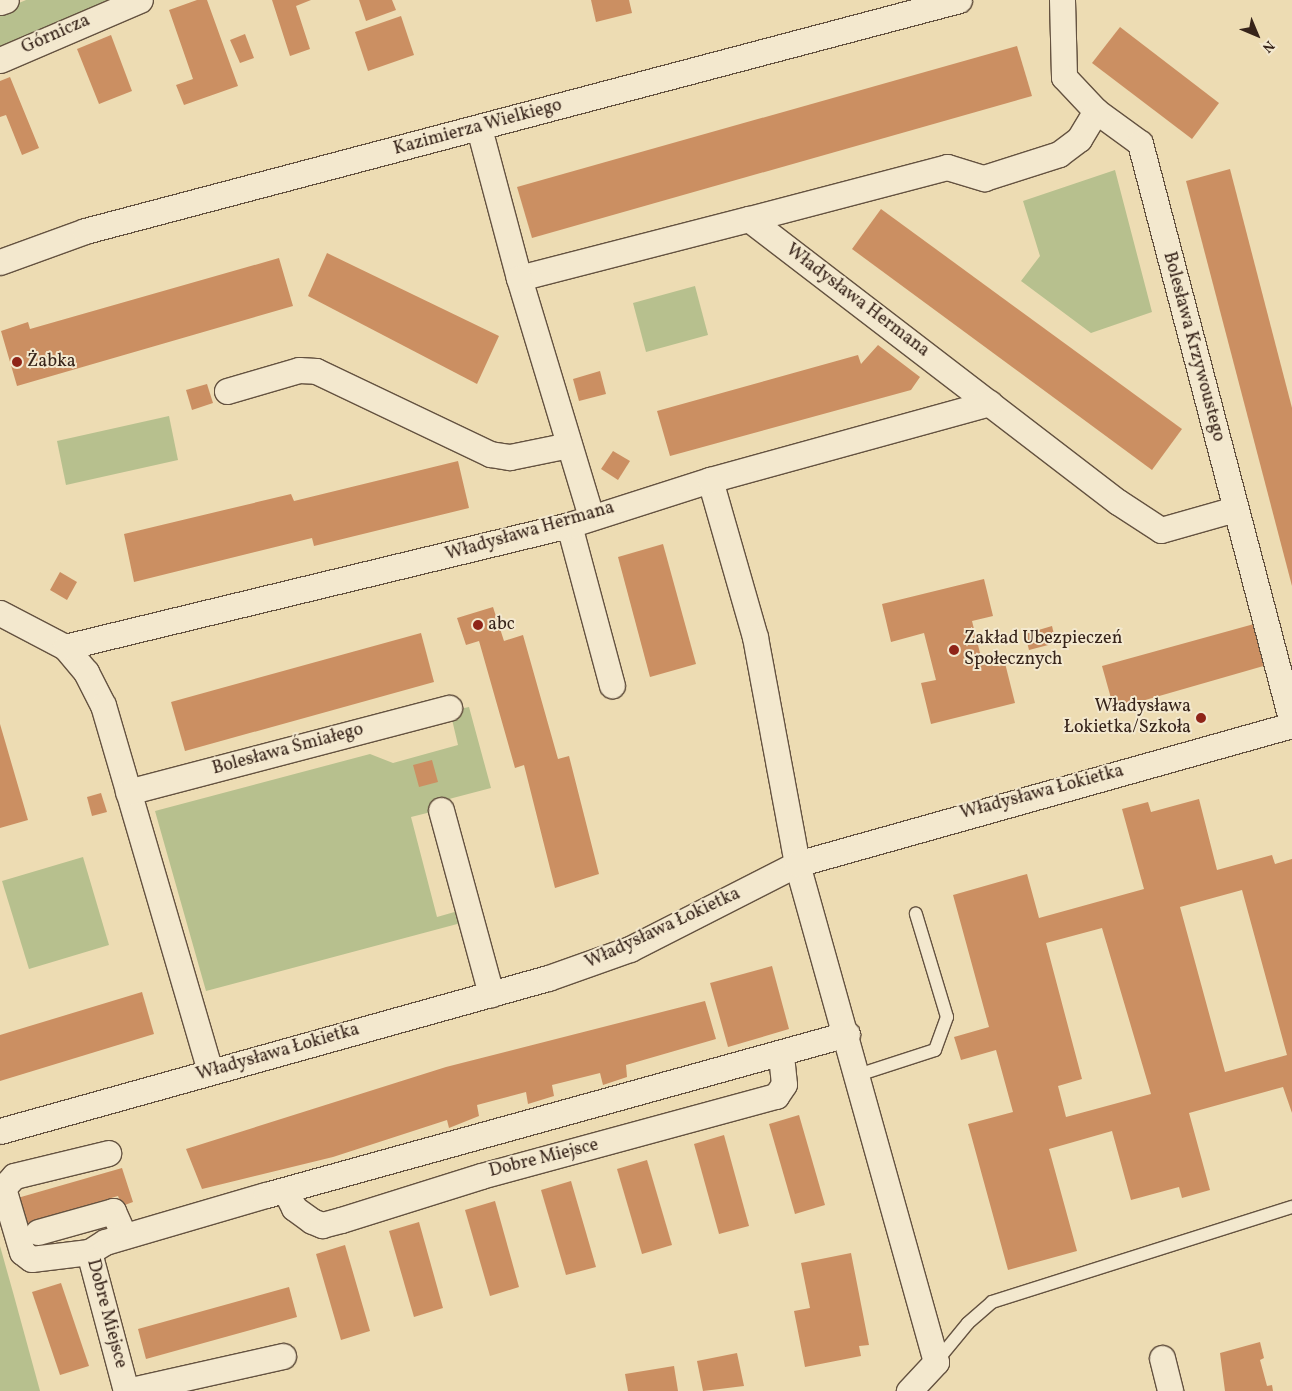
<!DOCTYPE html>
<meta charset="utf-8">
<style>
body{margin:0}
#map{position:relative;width:1292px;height:1391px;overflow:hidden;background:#eddcb3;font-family:Vollkorn,serif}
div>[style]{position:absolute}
.green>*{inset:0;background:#b7c08e}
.building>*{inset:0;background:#cb8f62}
.roads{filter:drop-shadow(1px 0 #645240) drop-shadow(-1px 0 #645240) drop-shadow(0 1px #645240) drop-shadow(0 -1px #645240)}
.service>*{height:12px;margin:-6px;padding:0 6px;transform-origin:6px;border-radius:6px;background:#f3e8ce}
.minor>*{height:25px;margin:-12.5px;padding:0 12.5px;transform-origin:12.5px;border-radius:12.5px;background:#f3e8ce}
.dots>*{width:14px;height:14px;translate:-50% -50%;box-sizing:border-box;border:2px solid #f3e8ce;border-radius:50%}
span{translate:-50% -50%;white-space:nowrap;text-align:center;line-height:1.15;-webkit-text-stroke:4px #f3e8ce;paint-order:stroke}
.street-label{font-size:18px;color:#37241a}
.poi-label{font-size:18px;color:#37241a}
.left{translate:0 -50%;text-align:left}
.right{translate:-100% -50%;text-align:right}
.north{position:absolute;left:1232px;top:10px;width:50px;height:50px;-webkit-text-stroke:4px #f3e8ce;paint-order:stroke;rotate:135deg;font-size:14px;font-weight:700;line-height:20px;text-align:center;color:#37241a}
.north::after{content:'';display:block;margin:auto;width:18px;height:22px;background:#37241a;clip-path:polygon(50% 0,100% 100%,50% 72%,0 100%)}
</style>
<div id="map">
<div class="green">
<div style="clip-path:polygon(26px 0,115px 0,0 48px,0 11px)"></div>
<div style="clip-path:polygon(1115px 170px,1152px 312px,1091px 333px,1021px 281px,1040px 256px,1023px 201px)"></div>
<div style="clip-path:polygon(695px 286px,708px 335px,646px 352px,633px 303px)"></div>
<div style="clip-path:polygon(169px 416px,178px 460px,66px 485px,57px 441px)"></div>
<div style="clip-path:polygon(469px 707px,491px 788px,430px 804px,431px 812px,411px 817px,437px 917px,458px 911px,461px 923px,206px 991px,155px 811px,370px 754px,393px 763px,458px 745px,450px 711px)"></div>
<div style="clip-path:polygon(83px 857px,109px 945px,29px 969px,2px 881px)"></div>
<div style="clip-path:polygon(0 1246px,14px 1296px,40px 1391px,0 1391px)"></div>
</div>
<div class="building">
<div style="clip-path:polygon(197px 0,207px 0,238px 86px,184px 105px,176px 85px,193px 79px,169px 10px)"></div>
<div style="clip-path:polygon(272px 0,311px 0,296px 6px,310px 49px,290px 56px)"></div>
<div style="clip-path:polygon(359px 0,392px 0,396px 10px,366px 21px)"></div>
<div style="clip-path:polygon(591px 0,629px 0,632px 13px,596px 22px)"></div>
<div style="clip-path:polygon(401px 16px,414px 55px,368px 71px,355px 32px)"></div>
<div style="clip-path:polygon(1120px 27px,1219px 103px,1192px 139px,1092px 63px)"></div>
<div style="clip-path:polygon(245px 34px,254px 58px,240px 63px,230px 40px)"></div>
<div style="clip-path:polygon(111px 35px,132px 91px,99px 104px,77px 49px)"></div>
<div style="clip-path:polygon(1017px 46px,1032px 96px,532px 238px,517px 187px)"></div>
<div style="clip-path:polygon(10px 77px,39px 148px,22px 155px,6px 115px,0 117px,0 81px)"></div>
<div style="clip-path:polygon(1230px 169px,1292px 408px,1292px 586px,1186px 181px)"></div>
<div style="clip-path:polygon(881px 209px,1182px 429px,1152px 470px,852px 249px)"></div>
<div style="clip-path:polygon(327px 253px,499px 336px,477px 384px,308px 296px)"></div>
<div style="clip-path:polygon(279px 258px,293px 306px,17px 386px,1px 331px,28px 322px,30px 329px)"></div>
<div style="clip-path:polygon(878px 345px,920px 377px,911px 390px,670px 456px,657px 411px,858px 355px,861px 364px)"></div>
<div style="clip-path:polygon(600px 371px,606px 394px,579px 401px,573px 379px)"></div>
<div style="clip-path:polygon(207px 384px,213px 403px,192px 410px,186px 390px)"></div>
<div style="clip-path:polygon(613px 451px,630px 461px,618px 480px,601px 469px)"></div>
<div style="clip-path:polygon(458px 461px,469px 508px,314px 546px,312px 538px,134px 582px,124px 534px,291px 494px,294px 501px)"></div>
<div style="clip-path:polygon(663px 544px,696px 664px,650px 677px,618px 557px)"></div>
<div style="clip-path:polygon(60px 572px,77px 582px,67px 600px,50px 590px)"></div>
<div style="clip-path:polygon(984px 579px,993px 616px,972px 621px,983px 665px,1004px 659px,1015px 703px,931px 724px,921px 683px,936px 680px,924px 633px,891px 642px,882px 604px)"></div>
<div style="clip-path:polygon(493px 607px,504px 641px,523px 635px,558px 759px,569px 756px,599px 874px,555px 888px,524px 765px,515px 768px,479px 641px,466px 645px,457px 618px)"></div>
<div style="clip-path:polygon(1254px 624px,1267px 665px,1114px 709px,1102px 666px)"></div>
<div style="clip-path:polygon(1052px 626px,1056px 643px,1029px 650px,1025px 634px)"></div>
<div style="clip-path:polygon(421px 633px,434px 682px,185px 751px,171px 702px)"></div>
<div style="clip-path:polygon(0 724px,28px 820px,0 828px)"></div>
<div style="clip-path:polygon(432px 760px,438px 782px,419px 787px,413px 765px)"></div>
<div style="clip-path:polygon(101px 793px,107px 812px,92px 816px,87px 797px)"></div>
<div style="clip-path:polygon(evenodd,1199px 799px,1217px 870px,1272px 855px,1275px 864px,1292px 859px,1292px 1113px,1283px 1087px,1189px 1113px,1210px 1190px,1182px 1198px,1179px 1187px,1131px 1200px,1112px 1131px,1049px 1149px,1077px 1251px,1008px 1270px,968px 1124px,1013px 1112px,996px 1050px,961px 1060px,954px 1037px,989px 1027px,953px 895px,1027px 874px,1039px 918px,1144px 889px,1122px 809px,1148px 802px,1151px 812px,1199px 799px,1242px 890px,1287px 1055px,1225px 1072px,1180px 907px,1242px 890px,1199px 799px,1102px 928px,1151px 1094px,1066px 1117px,1058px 1086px,1082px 1079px,1046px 943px,1102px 928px)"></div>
<div style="clip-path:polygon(772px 966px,789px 1029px,728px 1047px,710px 983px)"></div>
<div style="clip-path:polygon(142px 992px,154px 1034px,0 1081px,0 1035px)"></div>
<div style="clip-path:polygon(705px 1001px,716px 1039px,626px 1065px,627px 1077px,603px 1085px,600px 1073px,552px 1085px,554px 1096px,528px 1104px,526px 1092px,477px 1105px,479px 1116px,449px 1128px,447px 1120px,333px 1157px,202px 1189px,186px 1149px,446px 1067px)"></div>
<div style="clip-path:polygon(799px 1115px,825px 1205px,795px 1214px,769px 1124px)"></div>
<div style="clip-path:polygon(724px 1135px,749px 1226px,719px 1234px,694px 1144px)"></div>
<div style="clip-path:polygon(647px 1160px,672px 1245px,642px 1254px,617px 1169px)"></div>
<div style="clip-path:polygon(122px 1168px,133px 1202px,122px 1206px,118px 1196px,21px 1225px,14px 1199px)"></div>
<div style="clip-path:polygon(571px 1181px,596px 1267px,566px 1275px,541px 1190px)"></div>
<div style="clip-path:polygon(495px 1201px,519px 1287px,490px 1296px,465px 1210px)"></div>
<div style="clip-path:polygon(419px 1222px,443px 1308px,414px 1317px,389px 1231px)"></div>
<div style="clip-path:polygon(345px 1245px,370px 1331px,341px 1340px,316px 1254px)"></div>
<div style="clip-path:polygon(851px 1253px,869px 1345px,859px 1346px,861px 1356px,805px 1367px,794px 1311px,810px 1308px,801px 1263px)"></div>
<div style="clip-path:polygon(61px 1283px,89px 1366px,60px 1375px,32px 1292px)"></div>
<div style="clip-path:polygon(289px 1287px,297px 1317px,146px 1359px,138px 1329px)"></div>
<div style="clip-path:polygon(1260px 1342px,1264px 1358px,1260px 1360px,1267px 1386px,1272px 1385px,1273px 1391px,1225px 1391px,1220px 1353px)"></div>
<div style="clip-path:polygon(737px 1353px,744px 1386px,703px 1391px,697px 1361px)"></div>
<div style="clip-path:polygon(674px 1366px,678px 1391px,628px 1391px,625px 1374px)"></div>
</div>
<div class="roads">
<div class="service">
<div style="left:858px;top:1075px;width:81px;rotate:-18deg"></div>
<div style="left:935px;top:1050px;width:35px;rotate:-70deg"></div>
<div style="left:947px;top:1017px;width:108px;rotate:-106.8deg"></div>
<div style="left:936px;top:1362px;width:50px;rotate:-50.6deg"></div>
<div style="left:968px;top:1323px;width:32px;rotate:-41deg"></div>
<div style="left:992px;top:1302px;width:315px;rotate:-17.6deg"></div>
</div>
<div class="minor">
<div style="left:1062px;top:0;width:77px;rotate:88.5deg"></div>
<div style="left:1064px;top:77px;width:47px;rotate:46.7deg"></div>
<div style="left:1096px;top:111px;width:54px;rotate:36deg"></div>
<div style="left:1140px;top:143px;width:600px;rotate:75.31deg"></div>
<div style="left:0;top:2px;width:6px;rotate:-18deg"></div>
<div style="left:0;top:60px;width:152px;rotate:-23.2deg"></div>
<div style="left:479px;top:128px;width:155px;rotate:75.1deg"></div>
<div style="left:519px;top:278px;width:237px;rotate:-14.4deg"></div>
<div style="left:749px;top:219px;width:465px;rotate:37.5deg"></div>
<div style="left:1118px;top:502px;width:51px;rotate:33.1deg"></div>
<div style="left:1161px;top:530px;width:77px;rotate:-15.8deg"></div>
<div style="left:749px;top:219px;width:205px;rotate:-14.7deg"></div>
<div style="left:947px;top:167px;width:39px;rotate:17deg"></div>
<div style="left:984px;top:178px;width:79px;rotate:-17.7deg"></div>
<div style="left:1059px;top:154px;width:25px;rotate:-37deg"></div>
<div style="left:1079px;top:139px;width:33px;rotate:-59deg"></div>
<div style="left:0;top:262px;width:90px;rotate:-20deg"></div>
<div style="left:85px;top:231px;width:904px;rotate:-14.8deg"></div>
<div style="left:519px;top:278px;width:249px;rotate:73.2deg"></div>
<div style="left:227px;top:391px;width:75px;rotate:-16.3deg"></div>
<div style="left:299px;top:370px;width:17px;rotate:3deg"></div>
<div style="left:316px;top:371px;width:193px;rotate:25.5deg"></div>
<div style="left:490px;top:454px;width:20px;rotate:9deg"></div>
<div style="left:510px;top:457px;width:60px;rotate:-11.5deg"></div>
<div style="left:710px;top:480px;width:163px;rotate:74deg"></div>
<div style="left:755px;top:637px;width:231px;rotate:79.5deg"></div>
<div style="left:797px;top:864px;width:517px;rotate:74.4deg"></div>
<div style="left:936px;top:1362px;width:40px;rotate:133deg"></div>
<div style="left:569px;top:525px;width:166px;rotate:75deg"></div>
<div style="left:0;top:613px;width:73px;rotate:27.6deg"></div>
<div style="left:65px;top:647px;width:33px;rotate:50deg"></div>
<div style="left:86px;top:672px;width:37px;rotate:63deg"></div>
<div style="left:103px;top:705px;width:382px;rotate:73.7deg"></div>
<div style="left:65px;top:647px;width:519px;rotate:-13.61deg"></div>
<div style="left:569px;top:525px;width:148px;rotate:-17.7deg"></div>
<div style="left:710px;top:480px;width:290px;rotate:-15.4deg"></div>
<div style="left:128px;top:792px;width:332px;rotate:-14.7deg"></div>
<div style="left:441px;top:810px;width:191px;rotate:74.8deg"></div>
<div style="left:0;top:1131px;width:569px;rotate:-15.6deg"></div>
<div style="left:548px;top:978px;width:87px;rotate:-19.5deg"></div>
<div style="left:630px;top:949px;width:187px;rotate:-27deg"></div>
<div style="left:797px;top:864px;width:514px;rotate:-15.69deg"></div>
<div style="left:285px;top:1190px;width:20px;rotate:63deg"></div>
<div style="left:294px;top:1208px;width:22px;rotate:36deg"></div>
<div style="left:312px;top:1221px;width:11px;rotate:22deg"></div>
<div style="left:322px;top:1225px;width:20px;rotate:-15deg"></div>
<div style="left:341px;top:1220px;width:147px;rotate:-17.4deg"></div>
<div style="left:481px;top:1176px;width:306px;rotate:-15.2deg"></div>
<div style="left:776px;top:1096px;width:14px;rotate:-56deg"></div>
<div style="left:784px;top:1084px;width:30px;rotate:-96deg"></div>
<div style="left:38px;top:1232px;width:78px;rotate:-15.6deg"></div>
<div style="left:113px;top:1211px;width:27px;rotate:66deg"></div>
<div style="left:89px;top:1252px;width:58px;rotate:173.1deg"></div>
<div style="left:31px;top:1259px;width:11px;rotate:-142deg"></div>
<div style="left:22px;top:1252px;width:67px;rotate:-106.5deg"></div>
<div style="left:3px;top:1188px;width:16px;rotate:-47deg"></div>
<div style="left:14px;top:1176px;width:97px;rotate:-13.7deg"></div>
<div style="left:283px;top:1356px;width:161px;rotate:167.4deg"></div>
<div style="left:126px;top:1391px;width:144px;rotate:-104.9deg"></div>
<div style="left:89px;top:1252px;width:19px;rotate:-32deg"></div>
<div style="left:105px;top:1242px;width:168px;rotate:-16.3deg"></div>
<div style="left:266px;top:1195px;width:603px;rotate:-15.49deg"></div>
<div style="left:1162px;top:1358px;width:34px;rotate:76deg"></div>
</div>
</div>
<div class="dots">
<div style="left:17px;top:362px;background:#8f2418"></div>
<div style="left:478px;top:625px;background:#8f2418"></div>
<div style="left:954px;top:650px;background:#8f2418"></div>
<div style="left:1201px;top:718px;background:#8f2418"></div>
</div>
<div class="street-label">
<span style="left:56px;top:35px;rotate:-24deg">Górnicza</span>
<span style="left:478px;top:128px;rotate:-15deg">Kazimierza Wielkiego</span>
<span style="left:857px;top:301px;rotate:37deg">Władysława Hermana</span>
<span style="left:1193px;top:347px;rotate:75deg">Bolesława Krzywoustego</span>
<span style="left:530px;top:532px;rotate:-16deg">Władysława Hermana</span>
<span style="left:288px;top:750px;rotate:-15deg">Bolesława Śmiałego</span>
<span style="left:1042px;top:793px;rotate:-15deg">Władysława Łokietka</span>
<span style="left:663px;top:929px;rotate:-25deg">Władysława Łokietka</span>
<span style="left:278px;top:1053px;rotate:-16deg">Władysława Łokietka</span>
<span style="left:544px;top:1159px;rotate:-14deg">Dobre Miejsce</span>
<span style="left:106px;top:1314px;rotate:75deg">Dobre Miejsce</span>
</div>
<div class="poi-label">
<span class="left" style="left:27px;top:362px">Żabka</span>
<span class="left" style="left:488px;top:625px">abc</span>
<span class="left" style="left:964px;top:650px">Zakład Ubezpieczeń<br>Społecznych</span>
<span class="right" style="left:1191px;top:718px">Władysława<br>Łokietka/Szkoła</span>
</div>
<div class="north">N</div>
</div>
